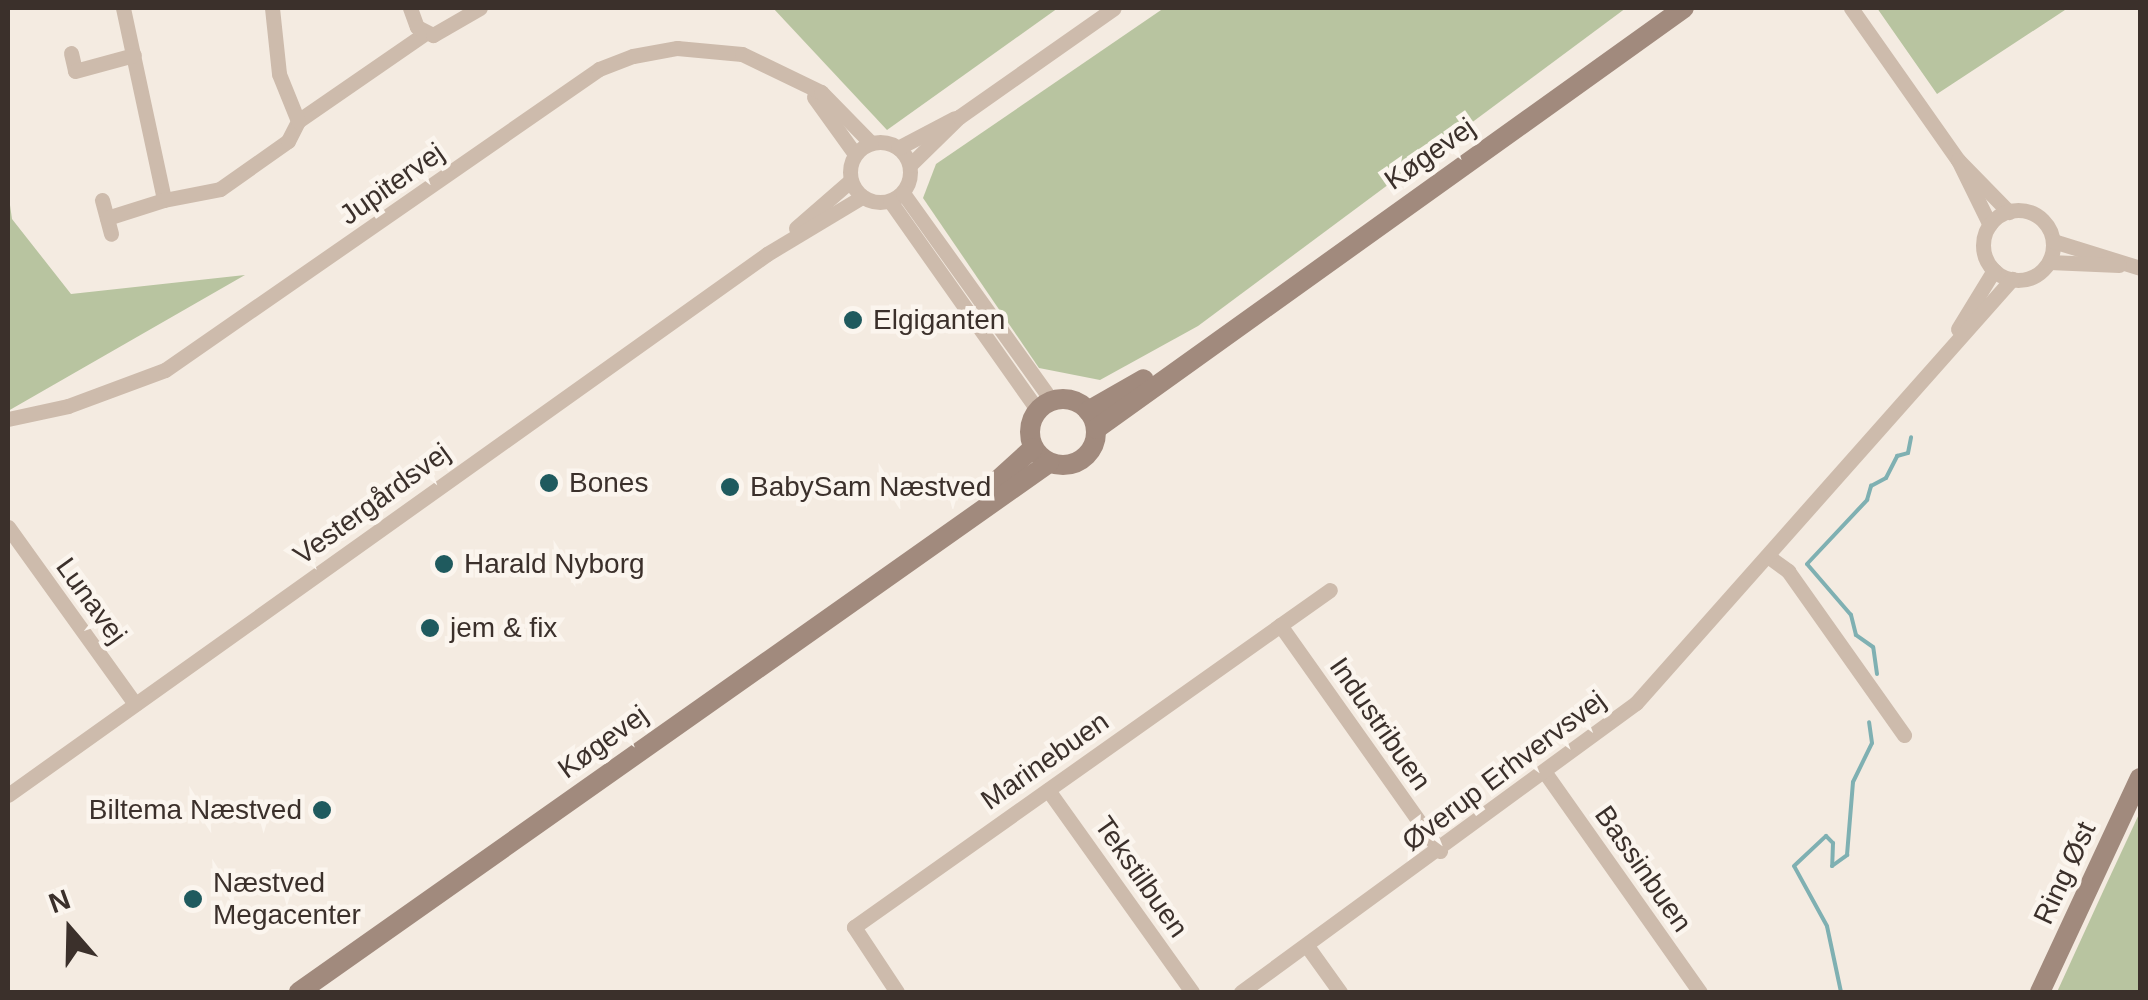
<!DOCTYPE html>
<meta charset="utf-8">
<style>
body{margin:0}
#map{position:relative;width:2148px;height:1000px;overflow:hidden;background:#f4ebe1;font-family:Helvetica,sans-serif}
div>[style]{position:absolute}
.green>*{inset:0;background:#b8c4a0}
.stream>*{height:4px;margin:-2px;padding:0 2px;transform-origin:2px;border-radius:2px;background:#7fb0b2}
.street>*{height:15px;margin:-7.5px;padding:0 7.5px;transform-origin:7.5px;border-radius:7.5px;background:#cdbbac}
.street>.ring{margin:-7.5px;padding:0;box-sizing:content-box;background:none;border:15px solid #cdbbac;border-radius:50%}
.secondary>*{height:20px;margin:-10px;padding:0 10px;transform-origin:10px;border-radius:10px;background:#a18a7d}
.secondary>.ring{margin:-10px;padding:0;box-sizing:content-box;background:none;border:20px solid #a18a7d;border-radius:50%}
.dots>*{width:28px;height:28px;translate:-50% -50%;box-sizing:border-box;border:5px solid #fbf5ee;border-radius:50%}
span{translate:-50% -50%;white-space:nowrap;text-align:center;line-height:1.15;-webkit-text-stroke:9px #fbf5ee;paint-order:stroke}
.street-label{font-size:28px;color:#3b302b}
.poi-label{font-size:28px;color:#3b302b}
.left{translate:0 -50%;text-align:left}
.right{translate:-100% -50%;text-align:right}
.frame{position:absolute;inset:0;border:10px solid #3b302b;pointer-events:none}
.north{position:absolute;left:20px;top:880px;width:100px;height:100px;-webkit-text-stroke:8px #fbf5ee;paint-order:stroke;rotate:340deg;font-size:28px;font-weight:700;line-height:40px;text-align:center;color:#3b302b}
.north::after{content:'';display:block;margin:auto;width:35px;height:45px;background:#3b302b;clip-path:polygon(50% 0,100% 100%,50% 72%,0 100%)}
</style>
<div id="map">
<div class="green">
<div style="clip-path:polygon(773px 8px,1058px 8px,887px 130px)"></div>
<div style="clip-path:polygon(1164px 8px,1626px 8px,1198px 326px,1100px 380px,1039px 368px,923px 198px,936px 164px)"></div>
<div style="clip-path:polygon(1877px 8px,1957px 10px,2068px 8px,1937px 94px)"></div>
<div style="clip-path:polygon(8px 191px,12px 219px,71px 294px,245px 275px,8px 411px)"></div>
<div style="clip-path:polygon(2140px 812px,2140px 992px,2057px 992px,2106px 885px)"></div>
</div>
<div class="stream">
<div style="left:1877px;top:674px;width:27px;rotate:-98deg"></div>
<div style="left:1873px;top:647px;width:21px;rotate:-145deg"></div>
<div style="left:1856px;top:635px;width:21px;rotate:-104deg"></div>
<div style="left:1851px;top:615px;width:67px;rotate:-130.8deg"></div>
<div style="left:1807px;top:564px;width:88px;rotate:-46.8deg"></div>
<div style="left:1867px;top:500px;width:15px;rotate:-74deg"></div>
<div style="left:1871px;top:486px;width:17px;rotate:-28deg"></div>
<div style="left:1886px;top:478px;width:25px;rotate:-63deg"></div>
<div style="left:1897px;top:456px;width:11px;rotate:-15deg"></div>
<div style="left:1908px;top:453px;width:16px;rotate:-79deg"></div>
<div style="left:1841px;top:992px;width:67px;rotate:-102deg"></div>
<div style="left:1827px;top:926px;width:68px;rotate:-118.8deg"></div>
<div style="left:1794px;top:866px;width:44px;rotate:-43.2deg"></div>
<div style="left:1826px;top:836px;width:10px;rotate:45deg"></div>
<div style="left:1833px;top:843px;width:23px;rotate:92deg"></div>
<div style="left:1832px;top:866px;width:19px;rotate:-36deg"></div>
<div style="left:1847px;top:855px;width:73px;rotate:-85.3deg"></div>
<div style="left:1853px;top:782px;width:43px;rotate:-64deg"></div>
<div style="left:1872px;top:743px;width:21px;rotate:-98deg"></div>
</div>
<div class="street">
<div style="left:123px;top:8px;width:196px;rotate:77.9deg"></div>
<div style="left:164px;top:200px;width:57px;rotate:-11.1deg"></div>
<div style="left:220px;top:189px;width:83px;rotate:-35.2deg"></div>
<div style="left:288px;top:141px;width:22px;rotate:-63deg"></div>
<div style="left:298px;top:121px;width:153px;rotate:-34.6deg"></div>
<div style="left:272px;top:8px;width:66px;rotate:83.9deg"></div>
<div style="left:279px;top:74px;width:51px;rotate:68deg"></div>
<div style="left:410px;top:8px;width:20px;rotate:70deg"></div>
<div style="left:417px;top:27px;width:18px;rotate:27deg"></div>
<div style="left:433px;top:35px;width:54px;rotate:-29.9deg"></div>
<div style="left:1851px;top:8px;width:186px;rotate:54.9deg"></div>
<div style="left:1958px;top:160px;width:72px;rotate:63.8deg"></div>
<div style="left:71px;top:53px;width:18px;rotate:77deg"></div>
<div style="left:75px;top:71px;width:61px;rotate:-15.2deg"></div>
<div style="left:814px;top:97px;width:70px;rotate:54.3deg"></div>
<div class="ring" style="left:850px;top:142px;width:45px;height:45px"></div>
<div style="left:898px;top:148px;width:64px;rotate:-27.8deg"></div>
<div style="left:1958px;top:160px;width:73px;rotate:45.6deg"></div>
<div style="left:910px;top:165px;width:69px;rotate:-44.4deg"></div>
<div style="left:959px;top:117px;width:189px;rotate:-35.1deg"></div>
<div style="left:903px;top:193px;width:256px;rotate:54.4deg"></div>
<div style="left:102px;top:200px;width:35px;rotate:75deg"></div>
<div style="left:890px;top:201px;width:257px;rotate:54.8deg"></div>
<div class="ring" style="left:1983px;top:210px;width:55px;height:55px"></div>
<div style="left:107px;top:218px;width:60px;rotate:-17.5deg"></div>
<div style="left:796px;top:228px;width:72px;rotate:-41deg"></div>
<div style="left:2053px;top:241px;width:91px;rotate:17.2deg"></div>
<div style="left:2049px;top:262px;width:70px;rotate:2.5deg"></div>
<div style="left:1958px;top:329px;width:69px;rotate:-58.6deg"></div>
<div style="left:8px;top:419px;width:61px;rotate:-12.2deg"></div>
<div style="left:68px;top:406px;width:103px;rotate:-20.4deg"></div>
<div style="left:165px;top:370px;width:528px;rotate:-34.74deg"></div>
<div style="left:599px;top:69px;width:36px;rotate:-21deg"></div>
<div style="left:633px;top:56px;width:45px;rotate:-10.3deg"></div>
<div style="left:677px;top:48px;width:65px;rotate:5.3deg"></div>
<div style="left:742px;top:54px;width:88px;rotate:25.7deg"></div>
<div style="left:821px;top:92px;width:71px;rotate:45.6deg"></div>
<div style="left:8px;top:527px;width:218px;rotate:54.3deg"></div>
<div style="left:1769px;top:557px;width:24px;rotate:36deg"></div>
<div style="left:1788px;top:571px;width:201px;rotate:54.7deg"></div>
<div style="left:1280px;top:625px;width:277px;rotate:54.7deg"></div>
<div style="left:1546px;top:774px;width:267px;rotate:54.8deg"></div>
<div style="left:1048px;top:790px;width:248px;rotate:54.5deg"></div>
<div style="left:8px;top:795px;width:932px;rotate:-35.48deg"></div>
<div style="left:767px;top:254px;width:111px;rotate:-31deg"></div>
<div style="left:1307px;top:946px;width:57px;rotate:54.3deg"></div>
<div style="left:897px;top:992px;width:78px;rotate:-123.5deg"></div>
<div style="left:854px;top:927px;width:583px;rotate:-35.3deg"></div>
<div style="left:1241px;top:992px;width:489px;rotate:-36.2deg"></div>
<div style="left:1636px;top:703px;width:567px;rotate:-48.43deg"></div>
</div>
<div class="secondary">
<div class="ring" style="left:1030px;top:399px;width:46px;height:46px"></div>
<div style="left:1088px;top:411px;width:64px;rotate:-29.7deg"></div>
<div style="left:1096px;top:429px;width:723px;rotate:-35.6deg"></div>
<div style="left:987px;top:490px;width:62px;rotate:-42.4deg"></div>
<div style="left:299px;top:992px;width:918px;rotate:-35.2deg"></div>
<div style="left:2040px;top:992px;width:236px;rotate:-65deg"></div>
</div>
<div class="dots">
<div style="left:853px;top:320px;background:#1f5a5e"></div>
<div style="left:549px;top:483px;background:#1f5a5e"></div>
<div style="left:730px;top:487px;background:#1f5a5e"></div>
<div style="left:444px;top:564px;background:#1f5a5e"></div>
<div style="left:430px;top:628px;background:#1f5a5e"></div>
<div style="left:322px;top:810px;background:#1f5a5e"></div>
<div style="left:193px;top:899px;background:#1f5a5e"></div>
</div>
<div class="street-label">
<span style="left:1430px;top:154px;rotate:-35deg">Køgevej</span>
<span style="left:392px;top:184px;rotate:-35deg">Jupitervej</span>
<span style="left:372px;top:504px;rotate:-36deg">Vestergårdsvej</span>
<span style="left:91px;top:601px;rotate:54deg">Lunavej</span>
<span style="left:1380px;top:724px;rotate:55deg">Industribuen</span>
<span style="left:603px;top:742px;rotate:-36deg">Køgevej</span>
<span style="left:1045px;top:761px;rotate:-35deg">Marinebuen</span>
<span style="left:1504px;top:771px;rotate:-37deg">Øverup Erhvervsvej</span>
<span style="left:1643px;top:869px;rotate:55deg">Bassinbuen</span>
<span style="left:2065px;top:873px;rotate:-65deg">Ring Øst</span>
<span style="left:1141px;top:877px;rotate:55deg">Tekstilbuen</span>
</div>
<div class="poi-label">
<span class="left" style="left:873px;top:320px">Elgiganten</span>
<span class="left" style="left:569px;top:483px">Bones</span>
<span class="left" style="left:750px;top:487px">BabySam Næstved</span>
<span class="left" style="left:464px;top:564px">Harald Nyborg</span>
<span class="left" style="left:450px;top:628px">jem &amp; fix</span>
<span class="right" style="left:302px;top:810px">Biltema Næstved</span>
<span class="left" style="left:213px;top:899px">Næstved<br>Megacenter</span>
</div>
<div class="frame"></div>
<div class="north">N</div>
</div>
